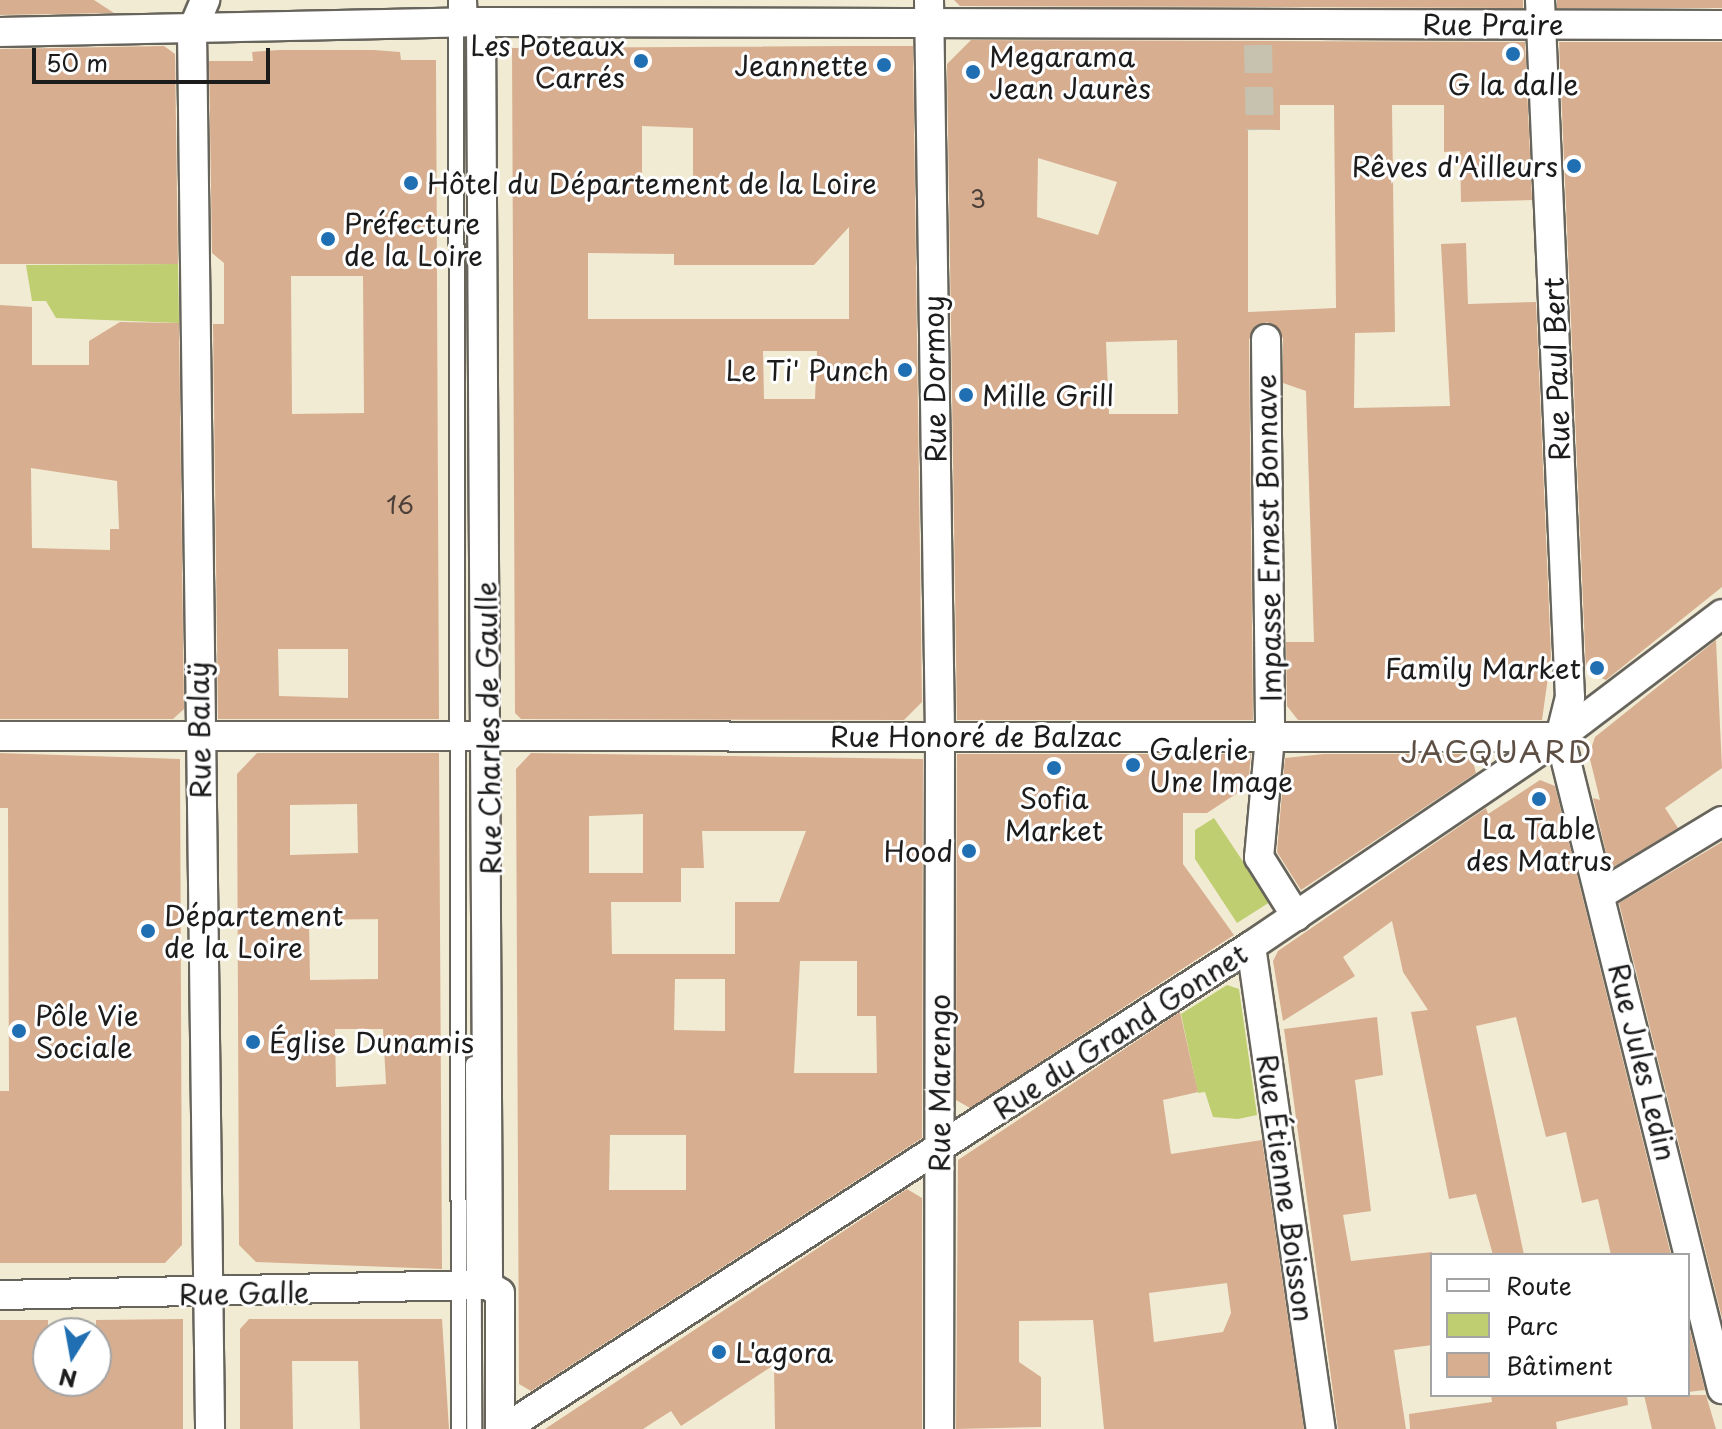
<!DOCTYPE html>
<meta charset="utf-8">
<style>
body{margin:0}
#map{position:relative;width:1722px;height:1429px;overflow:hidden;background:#f1ebd4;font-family:"Playpen Sans",sans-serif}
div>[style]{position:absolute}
.green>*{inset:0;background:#bece71}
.building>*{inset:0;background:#d8ae90}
.street-tunnel>*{height:28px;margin-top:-14px;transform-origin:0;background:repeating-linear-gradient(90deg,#c6c2af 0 28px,transparent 0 42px)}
.roads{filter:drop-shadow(2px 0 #67645c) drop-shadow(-2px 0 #67645c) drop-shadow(0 2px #67645c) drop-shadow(0 -2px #67645c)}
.lane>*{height:14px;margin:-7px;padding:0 7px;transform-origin:7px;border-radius:7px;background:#fff}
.street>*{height:28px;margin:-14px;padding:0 14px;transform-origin:14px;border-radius:14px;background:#fff}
.dots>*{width:22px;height:22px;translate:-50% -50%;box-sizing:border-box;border:4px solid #fff;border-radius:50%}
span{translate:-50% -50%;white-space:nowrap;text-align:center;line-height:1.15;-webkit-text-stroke:6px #fff;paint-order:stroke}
.number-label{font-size:24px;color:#4b4039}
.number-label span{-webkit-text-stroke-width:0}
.street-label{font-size:28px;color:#1c1c1c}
.poi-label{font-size:28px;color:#1c1c1c}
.right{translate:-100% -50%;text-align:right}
.left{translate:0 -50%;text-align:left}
.neighbourhood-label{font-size:30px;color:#5e4f45;letter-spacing:2px}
.legend{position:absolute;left:1430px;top:1253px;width:260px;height:144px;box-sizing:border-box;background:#fff;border:2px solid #a4a4a4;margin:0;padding:10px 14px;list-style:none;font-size:24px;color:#1c1c1c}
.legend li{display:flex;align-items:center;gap:16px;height:40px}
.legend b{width:40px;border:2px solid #a4a4a4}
.north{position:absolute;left:32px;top:1317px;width:80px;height:80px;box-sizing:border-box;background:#fff;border:2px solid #a4a4a4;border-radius:50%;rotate:191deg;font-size:22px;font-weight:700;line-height:32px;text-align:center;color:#1c1c1c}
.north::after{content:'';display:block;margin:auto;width:28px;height:36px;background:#1f6fb2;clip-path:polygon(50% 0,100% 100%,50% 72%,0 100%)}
.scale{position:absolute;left:32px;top:48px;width:238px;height:36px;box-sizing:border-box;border:4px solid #1c1c1c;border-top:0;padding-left:10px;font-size:24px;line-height:28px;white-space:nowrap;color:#1c1c1c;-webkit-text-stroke:6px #fff;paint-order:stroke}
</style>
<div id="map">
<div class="green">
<div style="clip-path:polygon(178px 264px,179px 323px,56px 318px,46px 301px,32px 301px,26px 265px)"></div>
<div style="clip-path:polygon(1214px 818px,1270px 902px,1237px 923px,1195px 859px,1195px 830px)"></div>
<div style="clip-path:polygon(1227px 985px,1239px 989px,1257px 1115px,1238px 1119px,1213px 1117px,1205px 1092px,1198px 1093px,1181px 1014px)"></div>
</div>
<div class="building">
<div style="clip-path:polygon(0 0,94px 0,114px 13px,0 15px)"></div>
<div style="clip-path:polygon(954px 0,1523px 0,1523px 8px,960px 6px)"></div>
<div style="clip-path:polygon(1557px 0,1722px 0,1722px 8px,1557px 8px)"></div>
<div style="clip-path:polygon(evenodd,971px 40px,1525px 42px,1532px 200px,1461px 202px,1460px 151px,1444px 152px,1444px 105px,1392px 105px,1395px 332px,1355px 333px,1354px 408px,1450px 406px,1441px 244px,1466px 243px,1468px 304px,1536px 302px,1551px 656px,1542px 720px,1298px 720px,1287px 706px,1286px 642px,1314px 642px,1306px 391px,1283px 383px,1283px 338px,1267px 322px,1249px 339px,1253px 720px,957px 720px,947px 64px,971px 40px,1280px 105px,1334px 105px,1336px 308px,1248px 312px,1248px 130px,1280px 130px,1280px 105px,971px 40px,1038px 158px,1117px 182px,1098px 235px,1037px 217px,1038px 158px,971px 40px,1177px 340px,1178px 414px,1109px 414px,1106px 342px,1177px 340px)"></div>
<div style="clip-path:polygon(1559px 42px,1722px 42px,1722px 587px,1606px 680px,1586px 671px)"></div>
<div style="clip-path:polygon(164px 46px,175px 54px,178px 264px,0 264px,0 49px)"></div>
<div style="clip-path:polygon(evenodd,851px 46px,913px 46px,922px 702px,904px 720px,521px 719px,515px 713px,512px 48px,851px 46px,642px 126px,693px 128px,693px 187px,642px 187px,642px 126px,851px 46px,849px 227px,849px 319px,588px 319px,588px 253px,674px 254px,674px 265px,814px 265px,849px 227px,851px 46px,763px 351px,817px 351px,815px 399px,764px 399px,763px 351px)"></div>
<div style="clip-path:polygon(evenodd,279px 50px,374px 50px,400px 52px,401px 60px,436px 60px,439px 719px,218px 719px,213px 324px,224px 324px,224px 263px,212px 253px,209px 61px,253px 61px,252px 52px,279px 50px,291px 276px,363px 276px,364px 413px,292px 414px,291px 276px,279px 50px,278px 649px,348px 649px,348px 698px,279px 696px,278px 649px)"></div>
<div style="clip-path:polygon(evenodd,0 305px,32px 307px,32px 365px,89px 365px,89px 341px,120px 322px,179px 323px,184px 709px,173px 719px,0 719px,0 305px,31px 468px,117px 481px,119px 529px,110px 529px,110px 550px,32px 548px,31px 468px)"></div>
<div style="clip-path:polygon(1716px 640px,1722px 768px,1665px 808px,1678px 828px,1610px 869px,1593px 798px,1600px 800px,1589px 755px,1595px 737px)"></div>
<div style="clip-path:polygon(0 753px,180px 759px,182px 1245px,165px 1263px,0 1263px,0 1091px,9px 1091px,8px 808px,0 808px)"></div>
<div style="clip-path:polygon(evenodd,439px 753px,442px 1269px,256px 1262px,239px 1245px,237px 774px,257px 753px,439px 753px,357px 804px,358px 853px,290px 855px,290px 805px,357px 804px,439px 753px,378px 919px,378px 979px,310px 980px,309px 920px,378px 919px,439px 753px,335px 1029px,383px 1029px,386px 1084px,336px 1087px,335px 1029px)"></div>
<div style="clip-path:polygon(evenodd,531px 753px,923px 759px,922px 1138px,531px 1391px,519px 1384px,516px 769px,531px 753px,643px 814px,643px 873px,589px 873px,589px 816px,643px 814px,531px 753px,702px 831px,806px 831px,779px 902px,735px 902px,735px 954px,612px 954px,611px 902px,681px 902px,681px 868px,704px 868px,702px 831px,531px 753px,800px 961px,857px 961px,857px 1016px,876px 1016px,877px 1073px,794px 1073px,800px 961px,531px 753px,675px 979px,725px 979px,725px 1031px,674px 1030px,675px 979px,531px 753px,610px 1135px,686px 1135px,686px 1190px,609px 1190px,610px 1135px)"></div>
<div style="clip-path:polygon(957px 754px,1251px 754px,1248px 786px,1207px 813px,1183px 813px,1183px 864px,1234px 935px,970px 1108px,956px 1100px)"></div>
<div style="clip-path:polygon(1324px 754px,1471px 754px,1476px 773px,1301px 890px,1277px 852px,1285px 758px)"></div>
<div style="clip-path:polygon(1540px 780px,1555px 786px,1671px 1255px,1611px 1255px,1598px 1199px,1582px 1203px,1566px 1132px,1546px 1137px,1516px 1017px,1476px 1026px,1524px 1255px,1493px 1255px,1476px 1194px,1449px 1199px,1411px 1012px,1428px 1010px,1403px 972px,1392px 921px,1343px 957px,1355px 976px,1283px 1021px,1273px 961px,1278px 951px,1486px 808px,1488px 814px)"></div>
<div style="clip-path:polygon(1722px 842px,1722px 1318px,1619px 903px)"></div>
<div style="clip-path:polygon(evenodd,1180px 1012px,1198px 1092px,1163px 1100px,1171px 1154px,1262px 1140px,1304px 1429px,1104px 1429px,1093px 1320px,1019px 1321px,1019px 1362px,1041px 1377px,1041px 1427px,956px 1429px,958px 1160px,1180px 1012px,1227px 1283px,1231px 1313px,1223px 1332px,1154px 1342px,1149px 1293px,1227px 1283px)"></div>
<div style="clip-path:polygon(1377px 1017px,1383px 1075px,1355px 1080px,1371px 1211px,1343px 1215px,1351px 1261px,1432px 1252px,1432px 1345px,1394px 1350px,1406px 1429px,1338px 1429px,1284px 1029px)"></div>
<div style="clip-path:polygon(907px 1189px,922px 1198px,922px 1429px,775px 1429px,774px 1365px,681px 1426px,671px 1411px,643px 1429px,545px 1429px)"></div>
<div style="clip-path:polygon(183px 1319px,183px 1429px,0 1429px,0 1320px,48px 1320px,48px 1381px,96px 1381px,96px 1320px)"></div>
<div style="clip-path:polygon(249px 1319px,442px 1319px,449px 1429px,360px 1429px,358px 1361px,292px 1361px,293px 1429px,240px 1429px,240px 1329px)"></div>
<div style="clip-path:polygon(1688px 1323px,1705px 1390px,1688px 1392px)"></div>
<div style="clip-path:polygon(1491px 1395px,1627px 1395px,1628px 1405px,1556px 1422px,1557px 1429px,1410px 1429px,1409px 1414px,1492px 1402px)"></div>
<div style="clip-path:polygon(1644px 1395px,1706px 1395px,1716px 1429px,1652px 1429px)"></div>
</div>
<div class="street-tunnel">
<div style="left:1258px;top:45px;width:85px;rotate:88.7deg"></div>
</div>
<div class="roads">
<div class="lane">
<div style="left:456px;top:0;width:1429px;rotate:89.88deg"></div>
<div style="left:469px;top:0;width:28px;rotate:88deg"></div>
<div style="left:473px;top:1064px;width:365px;rotate:89.8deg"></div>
</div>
<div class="street">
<div style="left:929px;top:0;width:736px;rotate:89.14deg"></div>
<div style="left:940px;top:736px;width:693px;rotate:90.08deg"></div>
<div style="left:1540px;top:0;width:698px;rotate:87.54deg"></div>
<div style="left:1570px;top:697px;width:41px;rotate:104deg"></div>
<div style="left:1560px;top:737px;width:672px;rotate:76.05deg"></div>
<div style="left:481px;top:22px;width:1263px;rotate:89.68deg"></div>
<div style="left:192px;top:31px;width:1398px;rotate:89.26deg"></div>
<div style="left:192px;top:31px;width:34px;rotate:-67deg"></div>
<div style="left:0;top:32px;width:481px;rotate:-1.2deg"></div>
<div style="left:481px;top:22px;width:1241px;rotate:0.14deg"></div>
<div style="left:1266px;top:339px;width:398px;rotate:89.4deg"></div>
<div style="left:1270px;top:737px;width:121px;rotate:95.2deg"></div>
<div style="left:1259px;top:857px;width:70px;rotate:57.9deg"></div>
<div style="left:0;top:736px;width:1560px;rotate:0.04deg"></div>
<div style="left:1603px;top:893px;width:139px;rotate:-31.2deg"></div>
<div style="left:1251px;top:946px;width:488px;rotate:81.8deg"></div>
<div style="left:488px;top:1285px;width:14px;rotate:34deg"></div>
<div style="left:500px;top:1293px;width:136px;rotate:90deg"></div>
<div style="left:0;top:1295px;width:488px;rotate:-1.2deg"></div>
<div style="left:504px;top:1429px;width:890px;rotate:-32.89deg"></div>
<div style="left:1251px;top:946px;width:373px;rotate:-34.1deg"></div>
<div style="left:1560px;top:737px;width:203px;rotate:-37.2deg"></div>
</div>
</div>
<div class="dots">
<div style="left:1513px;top:54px;background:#1f6fb2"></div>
<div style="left:641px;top:61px;background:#1f6fb2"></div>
<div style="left:884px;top:65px;background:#1f6fb2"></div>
<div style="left:973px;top:72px;background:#1f6fb2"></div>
<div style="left:1574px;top:166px;background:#1f6fb2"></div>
<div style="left:411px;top:183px;background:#1f6fb2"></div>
<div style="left:328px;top:239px;background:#1f6fb2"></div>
<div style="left:905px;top:370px;background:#1f6fb2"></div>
<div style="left:966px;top:395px;background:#1f6fb2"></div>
<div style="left:1597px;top:668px;background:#1f6fb2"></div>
<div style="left:1133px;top:765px;background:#1f6fb2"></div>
<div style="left:1054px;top:768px;background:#1f6fb2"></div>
<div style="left:1539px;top:799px;background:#1f6fb2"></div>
<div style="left:969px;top:851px;background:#1f6fb2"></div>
<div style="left:148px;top:931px;background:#1f6fb2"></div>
<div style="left:19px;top:1031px;background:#1f6fb2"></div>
<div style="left:253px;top:1042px;background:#1f6fb2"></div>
<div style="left:719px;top:1352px;background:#1f6fb2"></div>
</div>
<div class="number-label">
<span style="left:978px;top:199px">3</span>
<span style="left:400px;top:505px">16</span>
</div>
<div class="street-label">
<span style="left:1493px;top:24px">Rue Praire</span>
<span style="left:1556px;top:369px;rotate:-92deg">Rue Paul Bert</span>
<span style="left:934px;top:379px;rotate:-91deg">Rue Dormoy</span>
<span style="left:1268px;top:538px;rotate:-91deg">Impasse Ernest Bonnave</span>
<span style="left:488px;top:728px;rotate:-91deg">Rue Charles de Gaulle</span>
<span style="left:199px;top:730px;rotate:-91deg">Rue Balaÿ</span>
<span style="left:976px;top:736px">Rue Honoré de Balzac</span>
<span style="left:1120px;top:1031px;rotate:-33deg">Rue du Grand Gonnet</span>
<span style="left:1643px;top:1062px;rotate:76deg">Rue Jules Ledin</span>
<span style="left:939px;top:1083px;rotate:-90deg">Rue Marengo</span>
<span style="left:1286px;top:1188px;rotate:82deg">Rue Étienne Boisson</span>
<span style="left:244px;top:1293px;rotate:-1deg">Rue Galle</span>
</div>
<div class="poi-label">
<span class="right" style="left:625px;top:61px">Les Poteaux<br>Carrés</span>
<span class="left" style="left:989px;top:72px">Megarama<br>Jean Jaurès</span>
<span class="right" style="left:868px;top:65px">Jeannette</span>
<span style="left:1513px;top:84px">G la dalle</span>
<span class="right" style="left:1558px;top:166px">Rêves d'Ailleurs</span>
<span class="left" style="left:427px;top:183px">Hôtel du Département de la Loire</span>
<span class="left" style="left:344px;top:239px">Préfecture<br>de la Loire</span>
<span class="right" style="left:889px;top:370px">Le Ti' Punch</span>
<span class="left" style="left:982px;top:395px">Mille Grill</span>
<span class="right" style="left:1581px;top:668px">Family Market</span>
<span class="left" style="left:1149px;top:765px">Galerie<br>Une Image</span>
<span style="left:1054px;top:814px">Sofia<br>Market</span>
<span style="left:1539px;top:844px">La Table<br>des Matrus</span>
<span class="right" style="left:953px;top:851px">Hood</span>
<span class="left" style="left:164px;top:931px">Département<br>de la Loire</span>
<span class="left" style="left:35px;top:1031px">Pôle Vie<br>Sociale</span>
<span class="left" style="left:269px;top:1042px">Église Dunamis</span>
<span class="left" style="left:735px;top:1352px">L'agora</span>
</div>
<div class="neighbourhood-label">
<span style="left:1497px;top:751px">JACQUARD</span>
</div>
<ul class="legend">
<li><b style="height:10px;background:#fff"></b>Route</li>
<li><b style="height:22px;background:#bece71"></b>Parc</li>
<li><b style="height:22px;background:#d8ae90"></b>Bâtiment</li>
</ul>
<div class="north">N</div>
<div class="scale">50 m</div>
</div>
